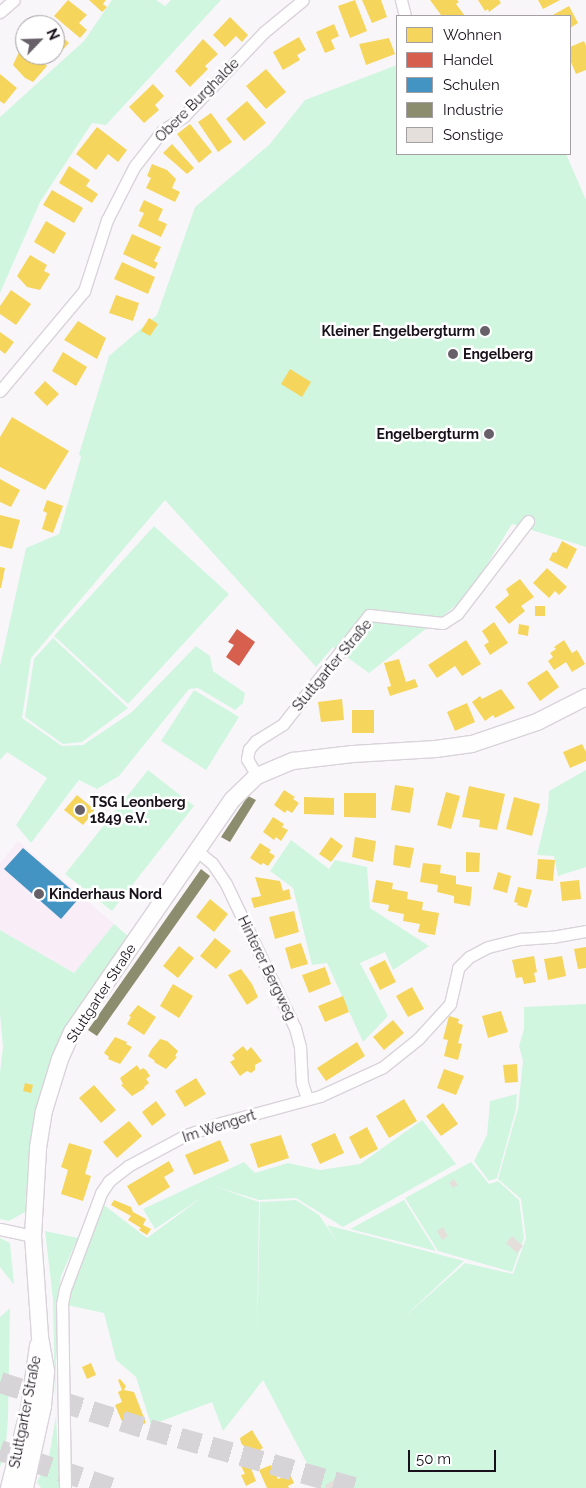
<!DOCTYPE html>
<meta charset="utf-8">
<style>
body{margin:0}
#map{position:relative;width:586px;height:1488px;overflow:hidden;background:#f9f6fa;font-family:Raleway,sans-serif}
div>[style]{position:absolute}
.education>*{inset:0;background:#f9edf8}
.green>*{inset:0;background:#d0f6e0}
.homes>*{inset:0;background:#f6d55c}
.shops>*{inset:0;background:#d6604d}
.schools>*{inset:0;background:#4393c3}
.industry>*{inset:0;background:#8c8c6e}
.building>*{inset:0;background:#e5dfdc}
.motorway-tunnel>*{height:21px;margin-top:-10.5px;transform-origin:0;background:repeating-linear-gradient(90deg,#d7d4d8 0 21px,transparent 0 32px)}
.roads{filter:drop-shadow(1px 0 #d9d3da) drop-shadow(-1px 0 #d9d3da) drop-shadow(0 1px #d9d3da) drop-shadow(0 -1px #d9d3da)}
.minor>*{height:11px;margin:-5.5px;padding:0 5.5px;transform-origin:5.5px;border-radius:5.5px;background:#fefefe}
.secondary>*{height:16px;margin:-8px;padding:0 8px;transform-origin:8px;border-radius:8px;background:#fefefe}
.dots>*{width:14px;height:14px;translate:-50% -50%;box-sizing:border-box;border:2px solid #fff;border-radius:50%}
span{translate:-50% -50%;white-space:nowrap;text-align:center;line-height:1.15;-webkit-text-stroke:5px #fff;paint-order:stroke}
.street-label{font-size:14px;color:#18101a}
.poi-label{font-size:14px;color:#18101a;font-weight:700}
.right{translate:-100% -50%;text-align:right}
.left{translate:0 -50%;text-align:left}
.legend{position:absolute;left:396px;top:15px;width:175px;height:140px;box-sizing:border-box;background:#fff;border:1px solid #a39fa3;margin:0;padding:6px 9px;list-style:none;font-size:15px;color:#18101a}
.legend li{display:flex;align-items:center;gap:10px;height:25px}
.legend b{width:25px;border:1px solid #a39fa3}
.north{position:absolute;left:15px;top:15px;width:50px;height:50px;box-sizing:border-box;background:#fff;border:1px solid #a39fa3;border-radius:50%;rotate:66deg;font-size:14px;font-weight:700;line-height:20px;text-align:center;color:#18101a}
.north::after{content:'';display:block;margin:auto;width:18px;height:22px;background:#676068;clip-path:polygon(50% 0,100% 100%,50% 72%,0 100%)}
.scale{position:absolute;left:408px;top:1450px;width:88px;height:22px;box-sizing:border-box;border:2px solid #18101a;border-top:0;padding-left:6px;font-size:15px;line-height:18px;white-space:nowrap;color:#18101a;-webkit-text-stroke:4px #fff;paint-order:stroke}
</style>
<div id="map">
<div class="education">
<div style="clip-path:polygon(18px 841px,114px 924px,74px 973px,0 930px,0 863px)"></div>
</div>
<div class="green">
<div style="clip-path:polygon(112px 0,156px 0,165px 6px,171px 0,221px 0,106px 125px,92px 123px,40px 202px,0 293px,0 117px,84px 41px)"></div>
<div style="clip-path:polygon(397px 65px,397px 154px,566px 154px,586px 200px,586px 547px,512px 524px,467px 597px,369px 673px,333px 647px,316px 667px,165px 500px,31px 658px,22px 718px,62px 746px,83px 745px,132px 712px,196px 646px,210px 656px,213px 671px,245px 693px,243px 703px,235px 710px,198px 688px,189px 689px,119px 776px,97px 789px,79px 780px,31px 843px,16px 825px,47px 778px,7px 752px,0 760px,0 666px,26px 548px,59px 534px,81px 457px,79px 454px,109px 356px,157px 315px,195px 207px,269px 145px,305px 100px)"></div>
<div style="clip-path:polygon(154px 526px,229px 594px,128px 704px,54px 636px)"></div>
<div style="clip-path:polygon(53px 638px,128px 708px,82px 742px,63px 744px,25px 717px,34px 659px)"></div>
<div style="clip-path:polygon(194px 690px,239px 717px,206px 770px,161px 741px)"></div>
<div style="clip-path:polygon(148px 770px,194px 806px,112px 911px,65px 874px)"></div>
<div style="clip-path:polygon(586px 770px,586px 867px,558px 876px,554px 856px,537px 855px,548px 809px,549px 791px)"></div>
<div style="clip-path:polygon(291px 840px,329px 869px,335px 860px,367px 867px,370px 908px,429px 946px,393px 970px,385px 952px,360px 963px,388px 1016px,363px 1042px,327px 963px,312px 965px,293px 888px,270px 871px)"></div>
<div style="clip-path:polygon(114px 924px,129px 937px,66px 1026px,48px 1073px,37px 1114px,28px 1166px,25px 1212px,9px 1221px,0 1219px,0 1072px,3px 1047px,0 1014px,0 930px,74px 973px)"></div>
<div style="clip-path:polygon(586px 1004px,586px 1488px,320px 1488px,263px 1380px,223px 1431px,212px 1402px,151px 1425px,136px 1377px,116px 1360px,104px 1313px,62px 1304px,100px 1202px,147px 1238px,204px 1196px,155px 1229px,143px 1209px,244px 1162px,255px 1173px,288px 1163px,320px 1170px,360px 1164px,422px 1120px,456px 1164px,343px 1227px,296px 1198px,259px 1200px,216px 1187px,259px 1202px,257px 1342px,260px 1202px,296px 1200px,319px 1215px,337px 1242px,327px 1225px,464px 1261px,402px 1319px,465px 1263px,513px 1274px,526px 1238px,521px 1199px,498px 1179px,518px 1108px,523px 1061px,519px 1046px,524px 1029px,524px 1007px)"></div>
<div style="clip-path:polygon(517px 1094px,516px 1109px,497px 1178px,489px 1181px,474px 1161px,487px 1135px,490px 1101px)"></div>
<div style="clip-path:polygon(471px 1162px,489px 1184px,498px 1181px,519px 1200px,524px 1238px,512px 1272px,438px 1251px,405px 1198px)"></div>
<div style="clip-path:polygon(404px 1200px,436px 1251px,350px 1229px)"></div>
<div style="clip-path:polygon(45px 1231px,78px 1238px,61px 1276px,58px 1300px,55px 1400px,53px 1299px)"></div>
<div style="clip-path:polygon(0 1238px,10px 1243px,14px 1285px,0 1267px)"></div>
<div style="clip-path:polygon(10px 1308px,8px 1418px,5px 1455px,0 1467px,0 1317px)"></div>
<div style="clip-path:polygon(56px 1416px,60px 1488px,41px 1488px,37px 1482px,49px 1457px)"></div>
</div>
<div class="homes">
<div style="clip-path:polygon(68px 0,87px 15px,79px 23px,87px 30px,80px 38px,54px 16px)"></div>
<div style="clip-path:polygon(89px 0,106px 0,103px 4px,107px 7px,102px 12px)"></div>
<div style="clip-path:polygon(355px 0,367px 31px,350px 38px,338px 6px)"></div>
<div style="clip-path:polygon(362px 0,381px 0,387px 17px,372px 23px)"></div>
<div style="clip-path:polygon(430px 0,457px 0,459px 2px,456px 4px,465px 16px,439px 16px,441px 15px)"></div>
<div style="clip-path:polygon(478px 0,499px 0,501px 3px,489px 12px,488px 9px,485px 11px)"></div>
<div style="clip-path:polygon(538px 0,560px 0,543px 9px)"></div>
<div style="clip-path:polygon(569px 6px,578px 23px,570px 28px,570px 16px,551px 16px)"></div>
<div style="clip-path:polygon(230px 17px,248px 35px,242px 42px,236px 36px,225px 47px,213px 35px)"></div>
<div style="clip-path:polygon(334px 24px,339px 36px,331px 40px,335px 49px,325px 53px,316px 32px)"></div>
<div style="clip-path:polygon(55px 30px,69px 43px,55px 58px,52px 55px,55px 55px)"></div>
<div style="clip-path:polygon(299px 37px,306px 50px,297px 55px,300px 60px,283px 70px,273px 52px)"></div>
<div style="clip-path:polygon(389px 38px,395px 54px,366px 65px,359px 44px)"></div>
<div style="clip-path:polygon(203px 39px,218px 54px,205px 66px,208px 69px,190px 87px,175px 71px)"></div>
<div style="clip-path:polygon(584px 41px,586px 46px,586px 70px,576px 74px,570px 60px,570px 47px)"></div>
<div style="clip-path:polygon(25px 50px,25px 55px,35px 55px,47px 66px,33px 82px,25px 78px,13px 65px,19px 52px)"></div>
<div style="clip-path:polygon(266px 69px,286px 92px,266px 109px,246px 86px)"></div>
<div style="clip-path:polygon(0 74px,17px 88px,4px 104px,0 101px)"></div>
<div style="clip-path:polygon(153px 84px,164px 96px,155px 105px,159px 110px,144px 123px,129px 107px)"></div>
<div style="clip-path:polygon(247px 101px,266px 123px,244px 141px,226px 119px)"></div>
<div style="clip-path:polygon(211px 113px,232px 142px,218px 152px,198px 122px)"></div>
<div style="clip-path:polygon(190px 124px,212px 152px,199px 163px,177px 134px)"></div>
<div style="clip-path:polygon(97px 127px,127px 150px,118px 162px,108px 154px,96px 170px,76px 154px)"></div>
<div style="clip-path:polygon(172px 144px,194px 168px,187px 174px,163px 153px)"></div>
<div style="clip-path:polygon(152px 164px,167px 170px,176px 179px,172px 188px,180px 192px,175px 202px,146px 188px,151px 178px,147px 176px)"></div>
<div style="clip-path:polygon(69px 166px,90px 180px,86px 186px,98px 194px,92px 203px,59px 183px)"></div>
<div style="clip-path:polygon(52px 190px,83px 208px,74px 223px,43px 205px)"></div>
<div style="clip-path:polygon(144px 200px,163px 209px,158px 220px,167px 224px,161px 237px,138px 226px,144px 213px,139px 211px)"></div>
<div style="clip-path:polygon(46px 221px,66px 233px,54px 254px,34px 242px)"></div>
<div style="clip-path:polygon(132px 234px,161px 247px,154px 261px,158px 263px,155px 269px,123px 254px)"></div>
<div style="clip-path:polygon(30px 255px,47px 265px,44px 271px,50px 274px,40px 290px,27px 287px,17px 276px)"></div>
<div style="clip-path:polygon(122px 262px,155px 277px,148px 294px,114px 279px)"></div>
<div style="clip-path:polygon(11px 290px,31px 304px,16px 325px,0 314px,0 306px)"></div>
<div style="clip-path:polygon(116px 295px,139px 303px,133px 321px,109px 313px)"></div>
<div style="clip-path:polygon(149px 318px,158px 324px,150px 336px,141px 331px)"></div>
<div style="clip-path:polygon(78px 321px,106px 338px,97px 359px,64px 340px)"></div>
<div style="clip-path:polygon(0 332px,14px 342px,5px 354px,0 350px)"></div>
<div style="clip-path:polygon(63px 352px,87px 367px,76px 386px,52px 371px)"></div>
<div style="clip-path:polygon(290px 369px,311px 382px,302px 397px,281px 384px)"></div>
<div style="clip-path:polygon(45px 381px,59px 394px,47px 406px,34px 393px)"></div>
<div style="clip-path:polygon(12px 417px,69px 451px,45px 490px,0 467px,0 437px)"></div>
<div style="clip-path:polygon(0 479px,20px 490px,11px 507px,0 502px)"></div>
<div style="clip-path:polygon(47px 500px,63px 506px,53px 533px,42px 529px,47px 513px,43px 511px)"></div>
<div style="clip-path:polygon(0 515px,20px 520px,12px 549px,0 546px)"></div>
<div style="clip-path:polygon(562px 541px,577px 549px,567px 569px,549px 560px,553px 552px,556px 553px)"></div>
<div style="clip-path:polygon(0 567px,5px 568px,1px 588px,0 588px)"></div>
<div style="clip-path:polygon(547px 568px,567px 587px,559px 595px,555px 591px,549px 598px,533px 583px)"></div>
<div style="clip-path:polygon(520px 579px,534px 597px,521px 606px,525px 611px,509px 624px,495px 607px,509px 595px,506px 589px)"></div>
<div style="clip-path:polygon(535px 606px,545px 606px,545px 616px,535px 616px)"></div>
<div style="clip-path:polygon(494px 622px,508px 643px,490px 655px,484px 645px,489px 642px,482px 631px)"></div>
<div style="clip-path:polygon(519px 624px,529px 626px,528px 636px,518px 634px)"></div>
<div style="clip-path:polygon(466px 640px,481px 664px,462px 676px,455px 666px,437px 678px,428px 665px)"></div>
<div style="clip-path:polygon(564px 640px,572px 653px,577px 650px,585px 664px,572px 672px,566px 662px,554px 670px,548px 661px,553px 657px,550px 653px,556px 649px,554px 647px)"></div>
<div style="clip-path:polygon(399px 659px,406px 682px,415px 679px,418px 687px,390px 696px,387px 687px,391px 686px,384px 663px)"></div>
<div style="clip-path:polygon(547px 670px,559px 687px,540px 701px,527px 683px)"></div>
<div style="clip-path:polygon(501px 689px,515px 708px,495px 718px,493px 715px,485px 721px,472px 702px,480px 696px,482px 699px)"></div>
<div style="clip-path:polygon(342px 699px,344px 720px,321px 722px,318px 702px)"></div>
<div style="clip-path:polygon(467px 703px,475px 722px,455px 731px,447px 712px)"></div>
<div style="clip-path:polygon(352px 710px,374px 710px,374px 733px,352px 733px)"></div>
<div style="clip-path:polygon(582px 744px,586px 752px,586px 761px,570px 768px,563px 752px)"></div>
<div style="clip-path:polygon(395px 785px,414px 788px,410px 813px,391px 810px)"></div>
<div style="clip-path:polygon(469px 786px,505px 794px,497px 830px,479px 827px,480px 820px,462px 817px)"></div>
<div style="clip-path:polygon(284px 790px,295px 797px,293px 799px,299px 803px,292px 813px,287px 810px,285px 813px,274px 805px)"></div>
<div style="clip-path:polygon(446px 792px,460px 796px,451px 829px,437px 825px)"></div>
<div style="clip-path:polygon(344px 793px,376px 793px,376px 818px,344px 817px)"></div>
<div style="clip-path:polygon(77px 795px,95px 810px,83px 825px,64px 810px)"></div>
<div style="clip-path:polygon(304px 797px,334px 798px,334px 815px,304px 814px)"></div>
<div style="clip-path:polygon(514px 797px,540px 804px,532px 836px,506px 829px)"></div>
<div style="clip-path:polygon(273px 817px,284px 824px,282px 827px,288px 830px,281px 841px,276px 837px,274px 840px,263px 832px)"></div>
<div style="clip-path:polygon(331px 837px,343px 846px,331px 862px,319px 854px)"></div>
<div style="clip-path:polygon(355px 837px,376px 841px,373px 862px,352px 857px)"></div>
<div style="clip-path:polygon(260px 843px,271px 850px,269px 852px,275px 856px,268px 866px,263px 863px,261px 865px,250px 858px)"></div>
<div style="clip-path:polygon(395px 845px,414px 848px,410px 868px,393px 865px)"></div>
<div style="clip-path:polygon(466px 852px,480px 853px,479px 872px,466px 872px)"></div>
<div style="clip-path:polygon(538px 859px,555px 860px,553px 881px,536px 879px)"></div>
<div style="clip-path:polygon(423px 863px,441px 865px,440px 873px,456px 876px,456px 884px,472px 887px,470px 906px,454px 903px,454px 896px,437px 892px,438px 885px,420px 882px)"></div>
<div style="clip-path:polygon(498px 872px,511px 876px,507px 893px,493px 889px)"></div>
<div style="clip-path:polygon(255px 877px,280px 881px,283px 891px,289px 889px,291px 899px,254px 908px,251px 898px,261px 896px)"></div>
<div style="clip-path:polygon(376px 880px,393px 883px,392px 889px,408px 892px,407px 899px,423px 902px,422px 910px,439px 913px,435px 935px,418px 932px,420px 924px,403px 921px,404px 914px,388px 911px,389px 905px,372px 902px)"></div>
<div style="clip-path:polygon(579px 880px,581px 899px,562px 901px,560px 882px)"></div>
<div style="clip-path:polygon(518px 887px,532px 890px,527px 908px,517px 905px,518px 903px,514px 902px)"></div>
<div style="clip-path:polygon(210px 899px,228px 914px,214px 932px,196px 917px)"></div>
<div style="clip-path:polygon(294px 911px,299px 932px,275px 939px,269px 917px)"></div>
<div style="clip-path:polygon(215px 938px,231px 951px,216px 969px,200px 956px)"></div>
<div style="clip-path:polygon(301px 943px,308px 964px,291px 969px,285px 948px)"></div>
<div style="clip-path:polygon(179px 946px,194px 958px,178px 978px,163px 966px)"></div>
<div style="clip-path:polygon(586px 947px,586px 968px,578px 969px,574px 949px)"></div>
<div style="clip-path:polygon(534px 956px,537px 972px,534px 973px,536px 982px,524px 984px,522px 977px,516px 978px,512px 960px)"></div>
<div style="clip-path:polygon(562px 956px,566px 976px,548px 980px,544px 959px)"></div>
<div style="clip-path:polygon(385px 960px,396px 982px,380px 990px,369px 968px)"></div>
<div style="clip-path:polygon(325px 967px,331px 984px,309px 993px,302px 975px)"></div>
<div style="clip-path:polygon(241px 969px,252px 984px,258px 997px,247px 1005px,228px 975px)"></div>
<div style="clip-path:polygon(173px 984px,193px 996px,179px 1018px,160px 1006px)"></div>
<div style="clip-path:polygon(412px 987px,424px 1009px,408px 1017px,396px 996px)"></div>
<div style="clip-path:polygon(343px 996px,349px 1012px,325px 1022px,318px 1006px)"></div>
<div style="clip-path:polygon(138px 1005px,156px 1017px,144px 1035px,127px 1024px,131px 1017px,129px 1016px)"></div>
<div style="clip-path:polygon(501px 1011px,508px 1032px,488px 1038px,482px 1016px)"></div>
<div style="clip-path:polygon(449px 1016px,459px 1019px,458px 1023px,463px 1025px,458px 1043px,462px 1044px,458px 1060px,444px 1056px,448px 1040px,443px 1039px)"></div>
<div style="clip-path:polygon(393px 1020px,404px 1033px,384px 1050px,373px 1037px)"></div>
<div style="clip-path:polygon(115px 1037px,127px 1042px,126px 1044px,132px 1047px,120px 1064px,108px 1059px,109px 1057px,104px 1053px)"></div>
<div style="clip-path:polygon(160px 1039px,167px 1041px,178px 1051px,175px 1056px,177px 1057px,166px 1069px,154px 1062px,155px 1061px,148px 1056px,151px 1050px)"></div>
<div style="clip-path:polygon(357px 1042px,365px 1056px,326px 1081px,317px 1068px)"></div>
<div style="clip-path:polygon(243px 1046px,247px 1051px,251px 1047px,262px 1061px,255px 1065px,255px 1070px,251px 1073px,247px 1071px,240px 1076px,230px 1062px,235px 1059px,232px 1055px)"></div>
<div style="clip-path:polygon(517px 1064px,518px 1082px,505px 1083px,503px 1065px)"></div>
<div style="clip-path:polygon(137px 1065px,140px 1070px,143px 1068px,146px 1070px,150px 1076px,146px 1079px,149px 1083px,144px 1087px,145px 1088px,132px 1096px,121px 1085px,123px 1084px,120px 1078px)"></div>
<div style="clip-path:polygon(444px 1069px,464px 1076px,456px 1095px,437px 1088px)"></div>
<div style="clip-path:polygon(196px 1078px,206px 1094px,185px 1107px,175px 1091px)"></div>
<div style="clip-path:polygon(25px 1083px,33px 1085px,31px 1093px,23px 1091px)"></div>
<div style="clip-path:polygon(94px 1085px,116px 1110px,101px 1123px,79px 1098px)"></div>
<div style="clip-path:polygon(404px 1099px,417px 1121px,389px 1138px,376px 1116px)"></div>
<div style="clip-path:polygon(156px 1101px,166px 1115px,152px 1126px,142px 1112px)"></div>
<div style="clip-path:polygon(443px 1103px,458px 1124px,441px 1136px,426px 1116px)"></div>
<div style="clip-path:polygon(129px 1121px,142px 1136px,117px 1158px,103px 1142px)"></div>
<div style="clip-path:polygon(367px 1127px,378px 1149px,360px 1159px,349px 1137px)"></div>
<div style="clip-path:polygon(335px 1133px,344px 1153px,320px 1164px,311px 1144px)"></div>
<div style="clip-path:polygon(281px 1135px,289px 1158px,258px 1168px,250px 1144px)"></div>
<div style="clip-path:polygon(220px 1140px,229px 1161px,194px 1175px,185px 1155px)"></div>
<div style="clip-path:polygon(69px 1143px,92px 1150px,85px 1174px,91px 1176px,83px 1201px,61px 1194px,68px 1170px,61px 1167px)"></div>
<div style="clip-path:polygon(169px 1161px,174px 1171px,164px 1177px,170px 1187px,139px 1206px,127px 1186px)"></div>
<div style="clip-path:polygon(114px 1200px,131px 1207px,133px 1212px,146px 1219px,143px 1225px,151px 1229px,147px 1235px,139px 1230px,141px 1228px,128px 1220px,131px 1216px,111px 1205px)"></div>
<div style="clip-path:polygon(91px 1363px,96px 1375px,87px 1379px,82px 1367px)"></div>
<div style="clip-path:polygon(120px 1379px,126px 1386px,124px 1390px,134px 1392px,146px 1423px,126px 1431px,115px 1405px,122px 1402px,118px 1392px,122px 1390px,118px 1380px)"></div>
<div style="clip-path:polygon(252px 1430px,263px 1448px,251px 1455px,241px 1443px,240px 1438px)"></div>
<div style="clip-path:polygon(251px 1457px,254px 1463px,251px 1465px,252px 1471px,256px 1481px,246px 1486px,241px 1475px,245px 1474px,239px 1462px)"></div>
<div style="clip-path:polygon(271px 1465px,278px 1479px,290px 1474px,294px 1483px,288px 1486px,289px 1488px,267px 1488px,259px 1470px)"></div>
</div>
<div class="shops">
<div style="clip-path:polygon(237px 629px,255px 642px,239px 666px,226px 657px,234px 645px,228px 642px)"></div>
</div>
<div class="schools">
<div style="clip-path:polygon(23px 848px,80px 897px,61px 919px,4px 869px)"></div>
</div>
<div class="industry">
<div style="clip-path:polygon(248px 796px,256px 800px,230px 842px,221px 837px)"></div>
<div style="clip-path:polygon(201px 869px,210px 876px,97px 1036px,88px 1030px)"></div>
</div>
<div class="building">
<div style="clip-path:polygon(454px 1179px,458px 1185px,453px 1188px,449px 1183px)"></div>
<div style="clip-path:polygon(443px 1227px,448px 1236px,442px 1240px,437px 1231px)"></div>
<div style="clip-path:polygon(512px 1236px,523px 1246px,517px 1253px,506px 1243px)"></div>
<div style="clip-path:polygon(338px 1478px,342px 1488px,326px 1488px,325px 1485px)"></div>
</div>
<div class="motorway-tunnel">
<div style="left:0;top:1382px;width:156px;rotate:17.5deg"></div>
<div style="left:149px;top:1429px;width:216px;rotate:15.8deg"></div>
<div style="left:0;top:1450px;width:119px;rotate:18.6deg"></div>
</div>
<div class="roads">
<div class="minor">
<div style="left:401px;top:0;width:16px;rotate:76deg"></div>
<div style="left:0;top:12px;width:18px;rotate:-41deg"></div>
<div style="left:0;top:391px;width:131px;rotate:-50deg"></div>
<div style="left:84px;top:291px;width:75px;rotate:-72.1deg"></div>
<div style="left:107px;top:220px;width:59px;rotate:-63deg"></div>
<div style="left:134px;top:167px;width:46px;rotate:-52.1deg"></div>
<div style="left:162px;top:131px;width:27px;rotate:-34deg"></div>
<div style="left:184px;top:116px;width:116px;rotate:-46.4deg"></div>
<div style="left:264px;top:32px;width:50px;rotate:-39.4deg"></div>
<div style="left:257px;top:776px;width:20px;rotate:-120deg"></div>
<div style="left:247px;top:759px;width:10px;rotate:-79deg"></div>
<div style="left:249px;top:749px;width:11px;rotate:-49deg"></div>
<div style="left:256px;top:741px;width:32px;rotate:-32deg"></div>
<div style="left:283px;top:724px;width:139px;rotate:-51.7deg"></div>
<div style="left:369px;top:615px;width:74px;rotate:6.2deg"></div>
<div style="left:443px;top:623px;width:17px;rotate:-33deg"></div>
<div style="left:457px;top:614px;width:117px;rotate:-52.6deg"></div>
<div style="left:197px;top:851px;width:19px;rotate:39deg"></div>
<div style="left:212px;top:863px;width:25px;rotate:56deg"></div>
<div style="left:226px;top:884px;width:160px;rotate:64.4deg"></div>
<div style="left:295px;top:1028px;width:20px;rotate:75deg"></div>
<div style="left:300px;top:1047px;width:36px;rotate:87deg"></div>
<div style="left:302px;top:1083px;width:16px;rotate:72deg"></div>
<div style="left:0;top:1229px;width:34px;rotate:12deg"></div>
<div style="left:65px;top:1488px;width:184px;rotate:-90.9deg"></div>
<div style="left:62px;top:1304px;width:15px;rotate:-79deg"></div>
<div style="left:65px;top:1289px;width:103px;rotate:-69.4deg"></div>
<div style="left:101px;top:1193px;width:14px;rotate:-56deg"></div>
<div style="left:109px;top:1181px;width:24px;rotate:-38deg"></div>
<div style="left:128px;top:1166px;width:64px;rotate:-28.2deg"></div>
<div style="left:184px;top:1136px;width:35px;rotate:-20deg"></div>
<div style="left:217px;top:1124px;width:107px;rotate:-15.2deg"></div>
<div style="left:320px;top:1096px;width:69px;rotate:-24.7deg"></div>
<div style="left:383px;top:1067px;width:45px;rotate:-38.7deg"></div>
<div style="left:418px;top:1039px;width:47px;rotate:-47.6deg"></div>
<div style="left:450px;top:1004px;width:37px;rotate:-77deg"></div>
<div style="left:458px;top:968px;width:16px;rotate:-45deg"></div>
<div style="left:469px;top:957px;width:21px;rotate:-28deg"></div>
<div style="left:488px;top:947px;width:34px;rotate:-14deg"></div>
<div style="left:521px;top:939px;width:31px;rotate:-4deg"></div>
<div style="left:552px;top:937px;width:35px;rotate:-10deg"></div>
</div>
<div class="secondary">
<div style="left:9px;top:1488px;width:81px;rotate:-75.8deg"></div>
<div style="left:29px;top:1409px;width:64px;rotate:-81.9deg"></div>
<div style="left:25px;top:1488px;width:84px;rotate:-77.6deg"></div>
<div style="left:43px;top:1406px;width:35px;rotate:-85deg"></div>
<div style="left:46px;top:1371px;width:36px;rotate:-100deg"></div>
<div style="left:40px;top:1336px;width:100px;rotate:-94deg"></div>
<div style="left:33px;top:1236px;width:88px;rotate:-86.7deg"></div>
<div style="left:38px;top:1148px;width:37px;rotate:-81deg"></div>
<div style="left:44px;top:1111px;width:54px;rotate:-72.9deg"></div>
<div style="left:60px;top:1059px;width:30px;rotate:-66deg"></div>
<div style="left:72px;top:1032px;width:283px;rotate:-55.4deg"></div>
<div style="left:233px;top:799px;width:33px;rotate:-44deg"></div>
<div style="left:257px;top:776px;width:39px;rotate:-23deg"></div>
<div style="left:293px;top:761px;width:60px;rotate:-6.7deg"></div>
<div style="left:353px;top:754px;width:83px;rotate:-3.4deg"></div>
<div style="left:436px;top:749px;width:36px;rotate:-8deg"></div>
<div style="left:472px;top:744px;width:69px;rotate:-18.7deg"></div>
<div style="left:537px;top:722px;width:55px;rotate:-27deg"></div>
</div>
</div>
<div class="dots">
<div style="left:485px;top:331px;background:#676068"></div>
<div style="left:453px;top:354px;background:#676068"></div>
<div style="left:489px;top:434px;background:#676068"></div>
<div style="left:80px;top:810px;background:#676068"></div>
<div style="left:39px;top:894px;background:#676068"></div>
</div>
<div class="street-label">
<span style="left:197px;top:100px;rotate:-45deg">Obere Burghalde</span>
<span style="left:332px;top:665px;rotate:-50deg">Stuttgarter Straße</span>
<span style="left:267px;top:968px;rotate:64deg">Hinterer Bergweg</span>
<span style="left:101px;top:993px;rotate:-57deg">Stuttgarter Straße</span>
<span style="left:219px;top:1126px;rotate:-18deg">Im Wengert</span>
<span style="left:25px;top:1412px;rotate:-79deg">Stuttgarter Straße</span>
</div>
<div class="poi-label">
<span class="right" style="left:475px;top:331px">Kleiner Engelbergturm</span>
<span class="left" style="left:463px;top:354px">Engelberg</span>
<span class="right" style="left:479px;top:434px">Engelbergturm</span>
<span class="left" style="left:90px;top:810px">TSG Leonberg<br>1849 e.V.</span>
<span class="left" style="left:49px;top:894px">Kinderhaus Nord</span>
</div>
<ul class="legend">
<li><b style="height:14px;background:#f6d55c"></b>Wohnen</li>
<li><b style="height:14px;background:#d6604d"></b>Handel</li>
<li><b style="height:14px;background:#4393c3"></b>Schulen</li>
<li><b style="height:14px;background:#8c8c6e"></b>Industrie</li>
<li><b style="height:14px;background:#e5dfdc"></b>Sonstige</li>
</ul>
<div class="north">N</div>
<div class="scale">50 m</div>
</div>
